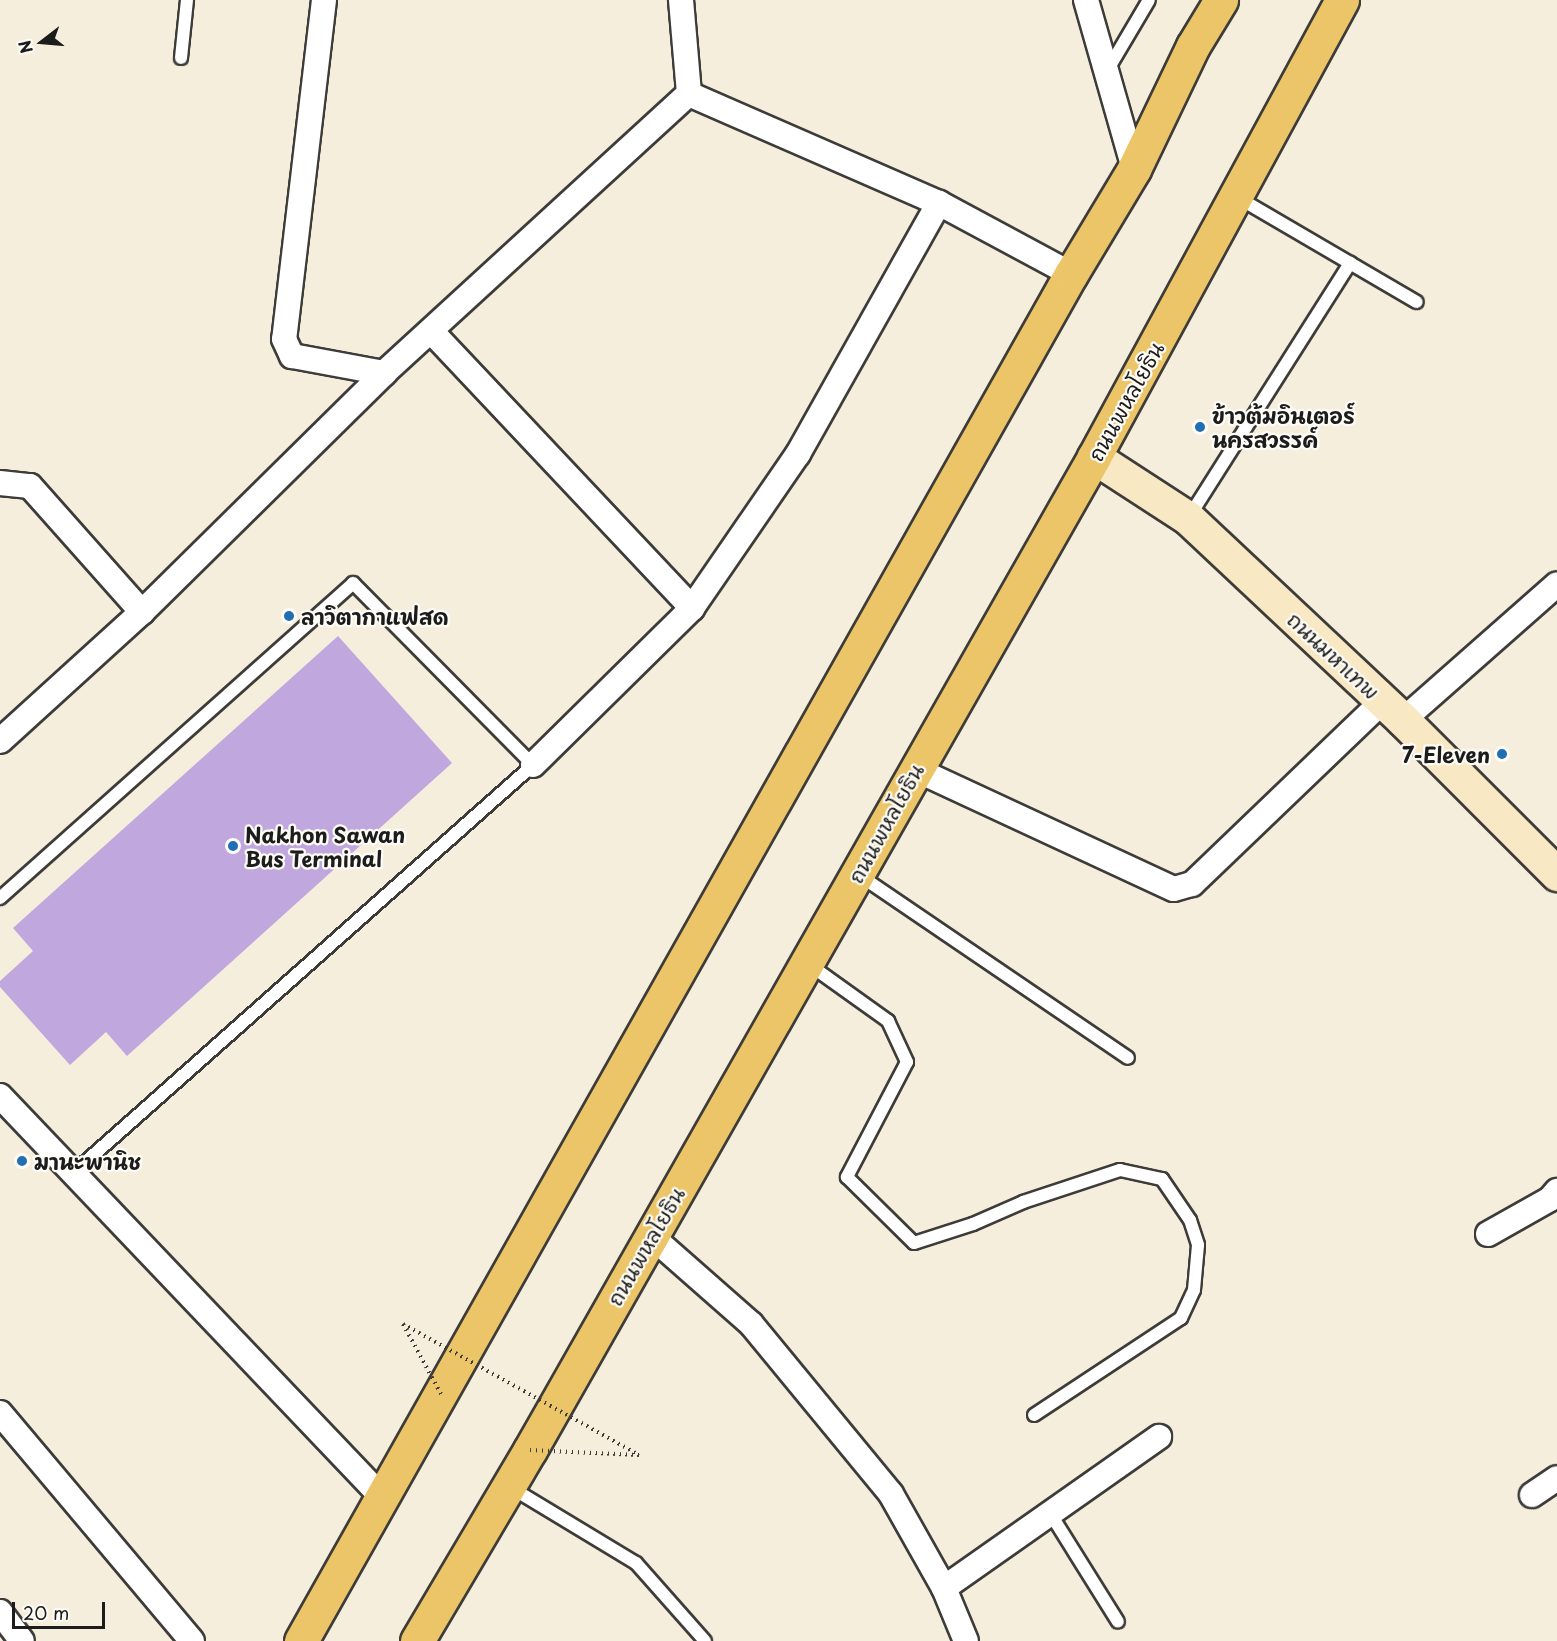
<!DOCTYPE html>
<meta charset="utf-8">
<style>
body{margin:0}
#map{position:relative;width:1557px;height:1641px;overflow:hidden;background:#f6eedc;font-family:"Playpen Sans","Playpen Sans Thai",sans-serif}
div>[style]{position:absolute}
.building>*{inset:0;background:#c0a7de}
.roads{filter:drop-shadow(2px 0 #3d3c39) drop-shadow(-2px 0 #3d3c39) drop-shadow(0 2px #3d3c39) drop-shadow(0 -2px #3d3c39)}
.lane>*{height:12px;margin:-6px;padding:0 6px;transform-origin:6px;border-radius:6px;background:#fff}
.street>*{height:24px;margin:-12px;padding:0 12px;transform-origin:12px;border-radius:12px;background:#fff}
.secondary>*{height:33px;margin:-16.5px;padding:0 16.5px;transform-origin:16.5px;border-radius:16.5px;background:#f8e8c3}
.primary>*{height:33px;margin:-16.5px;padding:0 16.5px;transform-origin:16.5px;border-radius:16.5px;background:#edc569}
.path-bridge>*{height:4px;margin-top:-2px;transform-origin:0;background:repeating-linear-gradient(90deg,#3d3c39 0 1.5px,transparent 0 6px)}
.dots>*{width:16px;height:16px;translate:-50% -50%;box-sizing:border-box;border:3px solid #fdfcf7;border-radius:50%}
span{translate:-50% -50%;white-space:nowrap;text-align:center;line-height:1.15;-webkit-text-stroke:4.5px #fdfcf7;paint-order:stroke}
.street-label{font-size:21px;color:#1c1c1c}
.poi-label{font-size:21px;color:#1c1c1c;font-weight:700}
.left{translate:0 -50%;text-align:left}
.right{translate:-100% -50%;text-align:right}
.north{position:absolute;left:12px;top:12px;width:60px;height:60px;-webkit-text-stroke:4px #fdfcf7;paint-order:stroke;rotate:254deg;font-size:16px;font-weight:700;line-height:24px;text-align:center;color:#1c1c1c}
.north::after{content:'';display:block;margin:auto;width:21px;height:27px;background:#1c1c1c;clip-path:polygon(50% 0,100% 100%,50% 72%,0 100%)}
.scale{position:absolute;left:12px;top:1602px;width:93px;height:27px;box-sizing:border-box;border:3px solid #1c1c1c;border-top:0;padding-left:8px;font-size:18px;line-height:21px;white-space:nowrap;color:#1c1c1c;-webkit-text-stroke:4px #fdfcf7;paint-order:stroke}
</style>
<div id="map">
<div class="building">
<div style="clip-path:polygon(338px 636px,452px 763px,127px 1056px,106px 1032px,70px 1065px,0 987px,0 981px,33px 951px,13px 928px)"></div>
</div>
<div class="roads">
<div class="lane">
<div style="left:181px;top:58px;width:58px;rotate:-84.1deg"></div>
<div style="left:1107px;top:71px;width:82px;rotate:-59.4deg"></div>
<div style="left:1237px;top:197px;width:208px;rotate:30.3deg"></div>
<div style="left:1189px;top:517px;width:301px;rotate:-57.6deg"></div>
<div style="left:859px;top:875px;width:325px;rotate:34.2deg"></div>
<div style="left:0;top:898px;width:473px;rotate:-41.7deg"></div>
<div style="left:353px;top:583px;width:256px;rotate:45.3deg"></div>
<div style="left:533px;top:765px;width:615px;rotate:138.43deg"></div>
<div style="left:807px;top:963px;width:100px;rotate:35.6deg"></div>
<div style="left:888px;top:1021px;width:45px;rotate:65.1deg"></div>
<div style="left:907px;top:1062px;width:130px;rotate:117.6deg"></div>
<div style="left:847px;top:1177px;width:94px;rotate:44.6deg"></div>
<div style="left:914px;top:1243px;width:62px;rotate:-17.9deg"></div>
<div style="left:973px;top:1224px;width:55px;rotate:-23.7deg"></div>
<div style="left:1023px;top:1202px;width:102px;rotate:-18.3deg"></div>
<div style="left:1120px;top:1170px;width:43px;rotate:12.1deg"></div>
<div style="left:1162px;top:1179px;width:50px;rotate:55.7deg"></div>
<div style="left:1190px;top:1220px;width:26px;rotate:72deg"></div>
<div style="left:1198px;top:1245px;width:45px;rotate:95.1deg"></div>
<div style="left:1194px;top:1290px;width:31px;rotate:115deg"></div>
<div style="left:1181px;top:1318px;width:176px;rotate:146.6deg"></div>
<div style="left:510px;top:1487px;width:147px;rotate:31.1deg"></div>
<div style="left:636px;top:1563px;width:104px;rotate:48.5deg"></div>
<div style="left:1050px;top:1513px;width:128px;rotate:58deg"></div>
</div>
<div class="street">
<div style="left:324px;top:0;width:341px;rotate:96.7deg"></div>
<div style="left:284px;top:339px;width:19px;rotate:65deg"></div>
<div style="left:292px;top:356px;width:94px;rotate:10.5deg"></div>
<div style="left:681px;top:0;width:94px;rotate:85.1deg"></div>
<div style="left:1086px;top:0;width:176px;rotate:74.1deg"></div>
<div style="left:431px;top:331px;width:381px;rotate:46.7deg"></div>
<div style="left:0;top:483px;width:30px;rotate:6deg"></div>
<div style="left:30px;top:486px;width:169px;rotate:48.4deg"></div>
<div style="left:1403px;top:720px;width:205px;rotate:-41.4deg"></div>
<div style="left:0;top:741px;width:192px;rotate:-42.3deg"></div>
<div style="left:142px;top:612px;width:340px;rotate:-44.6deg"></div>
<div style="left:384px;top:373px;width:413px;rotate:-42.5deg"></div>
<div style="left:689px;top:94px;width:273px;rotate:23.6deg"></div>
<div style="left:939px;top:203px;width:150px;rotate:28.3deg"></div>
<div style="left:533px;top:765px;width:223px;rotate:-44.6deg"></div>
<div style="left:692px;top:608px;width:187px;rotate:-55.5deg"></div>
<div style="left:798px;top:454px;width:288px;rotate:-60.7deg"></div>
<div style="left:915px;top:769px;width:285px;rotate:24.9deg"></div>
<div style="left:1174px;top:889px;width:19px;rotate:-16deg"></div>
<div style="left:1192px;top:884px;width:265px;rotate:-43.8deg"></div>
<div style="left:0;top:1096px;width:554px;rotate:46.39deg"></div>
<div style="left:1488px;top:1234px;width:71px;rotate:-29.4deg"></div>
<div style="left:1550px;top:1199px;width:11px;rotate:-49deg"></div>
<div style="left:651px;top:1236px;width:133px;rotate:41.3deg"></div>
<div style="left:751px;top:1324px;width:220px;rotate:50.5deg"></div>
<div style="left:891px;top:1494px;width:108px;rotate:60.6deg"></div>
<div style="left:944px;top:1588px;width:57px;rotate:67.5deg"></div>
<div style="left:0;top:1413px;width:298px;rotate:49.9deg"></div>
<div style="left:1532px;top:1495px;width:30px;rotate:-34deg"></div>
<div style="left:944px;top:1588px;width:263px;rotate:-35.1deg"></div>
<div style="left:0;top:1612px;width:36px;rotate:53deg"></div>
</div>
<div class="secondary">
<div style="left:1094px;top:457px;width:112px;rotate:33deg"></div>
<div style="left:1188px;top:518px;width:295px;rotate:43.2deg"></div>
<div style="left:1403px;top:720px;width:218px;rotate:45deg"></div>
</div>
<div class="primary">
<div style="left:301px;top:1641px;width:1569px;rotate:-60.61deg"></div>
<div style="left:1071px;top:274px;width:122px;rotate:-59deg"></div>
<div style="left:1134px;top:169px;width:136px;rotate:-64.4deg"></div>
<div style="left:1193px;top:46px;width:54px;rotate:-58.7deg"></div>
<div style="left:417px;top:1641px;width:222px;rotate:-59.4deg"></div>
<div style="left:530px;top:1450px;width:1142px;rotate:-60.4deg"></div>
<div style="left:1094px;top:457px;width:520px;rotate:-61.51deg"></div>
</div>
</div>
<div class="path-bridge">
<div style="left:441px;top:1394px;width:80px;rotate:-118.5deg"></div>
<div style="left:403px;top:1324px;width:270px;rotate:29deg"></div>
<div style="left:639px;top:1455px;width:109px;rotate:-177.4deg"></div>
</div>
<div class="dots">
<div style="left:1200px;top:427px;background:#1f6fb2"></div>
<div style="left:289px;top:616px;background:#1f6fb2"></div>
<div style="left:1502px;top:754px;background:#1f6fb2"></div>
<div style="left:233px;top:846px;background:#1f6fb2"></div>
<div style="left:22px;top:1161px;background:#1f6fb2"></div>
</div>
<div class="street-label">
<span style="left:1125px;top:401px;rotate:-61deg">ถนนพหลโยธิน</span>
<span style="left:1334px;top:655px;rotate:43deg">ถนนมหาเทพ</span>
<span style="left:885px;top:823px;rotate:-61deg">ถนนพหลโยธิน</span>
<span style="left:645px;top:1246px;rotate:-60deg">ถนนพหลโยธิน</span>
</div>
<div class="poi-label">
<span class="left" style="left:1212px;top:427px">ข้าวต้มอินเตอร์<br>นครสวรรค์</span>
<span class="left" style="left:301px;top:616px">ลาวิตากาแฟสด</span>
<span class="right" style="left:1490px;top:754px">7-Eleven</span>
<span class="left" style="left:245px;top:846px">Nakhon Sawan<br>Bus Terminal</span>
<span class="left" style="left:34px;top:1161px">มานะพานิช</span>
</div>
<div class="north">N</div>
<div class="scale">20 m</div>
</div>
